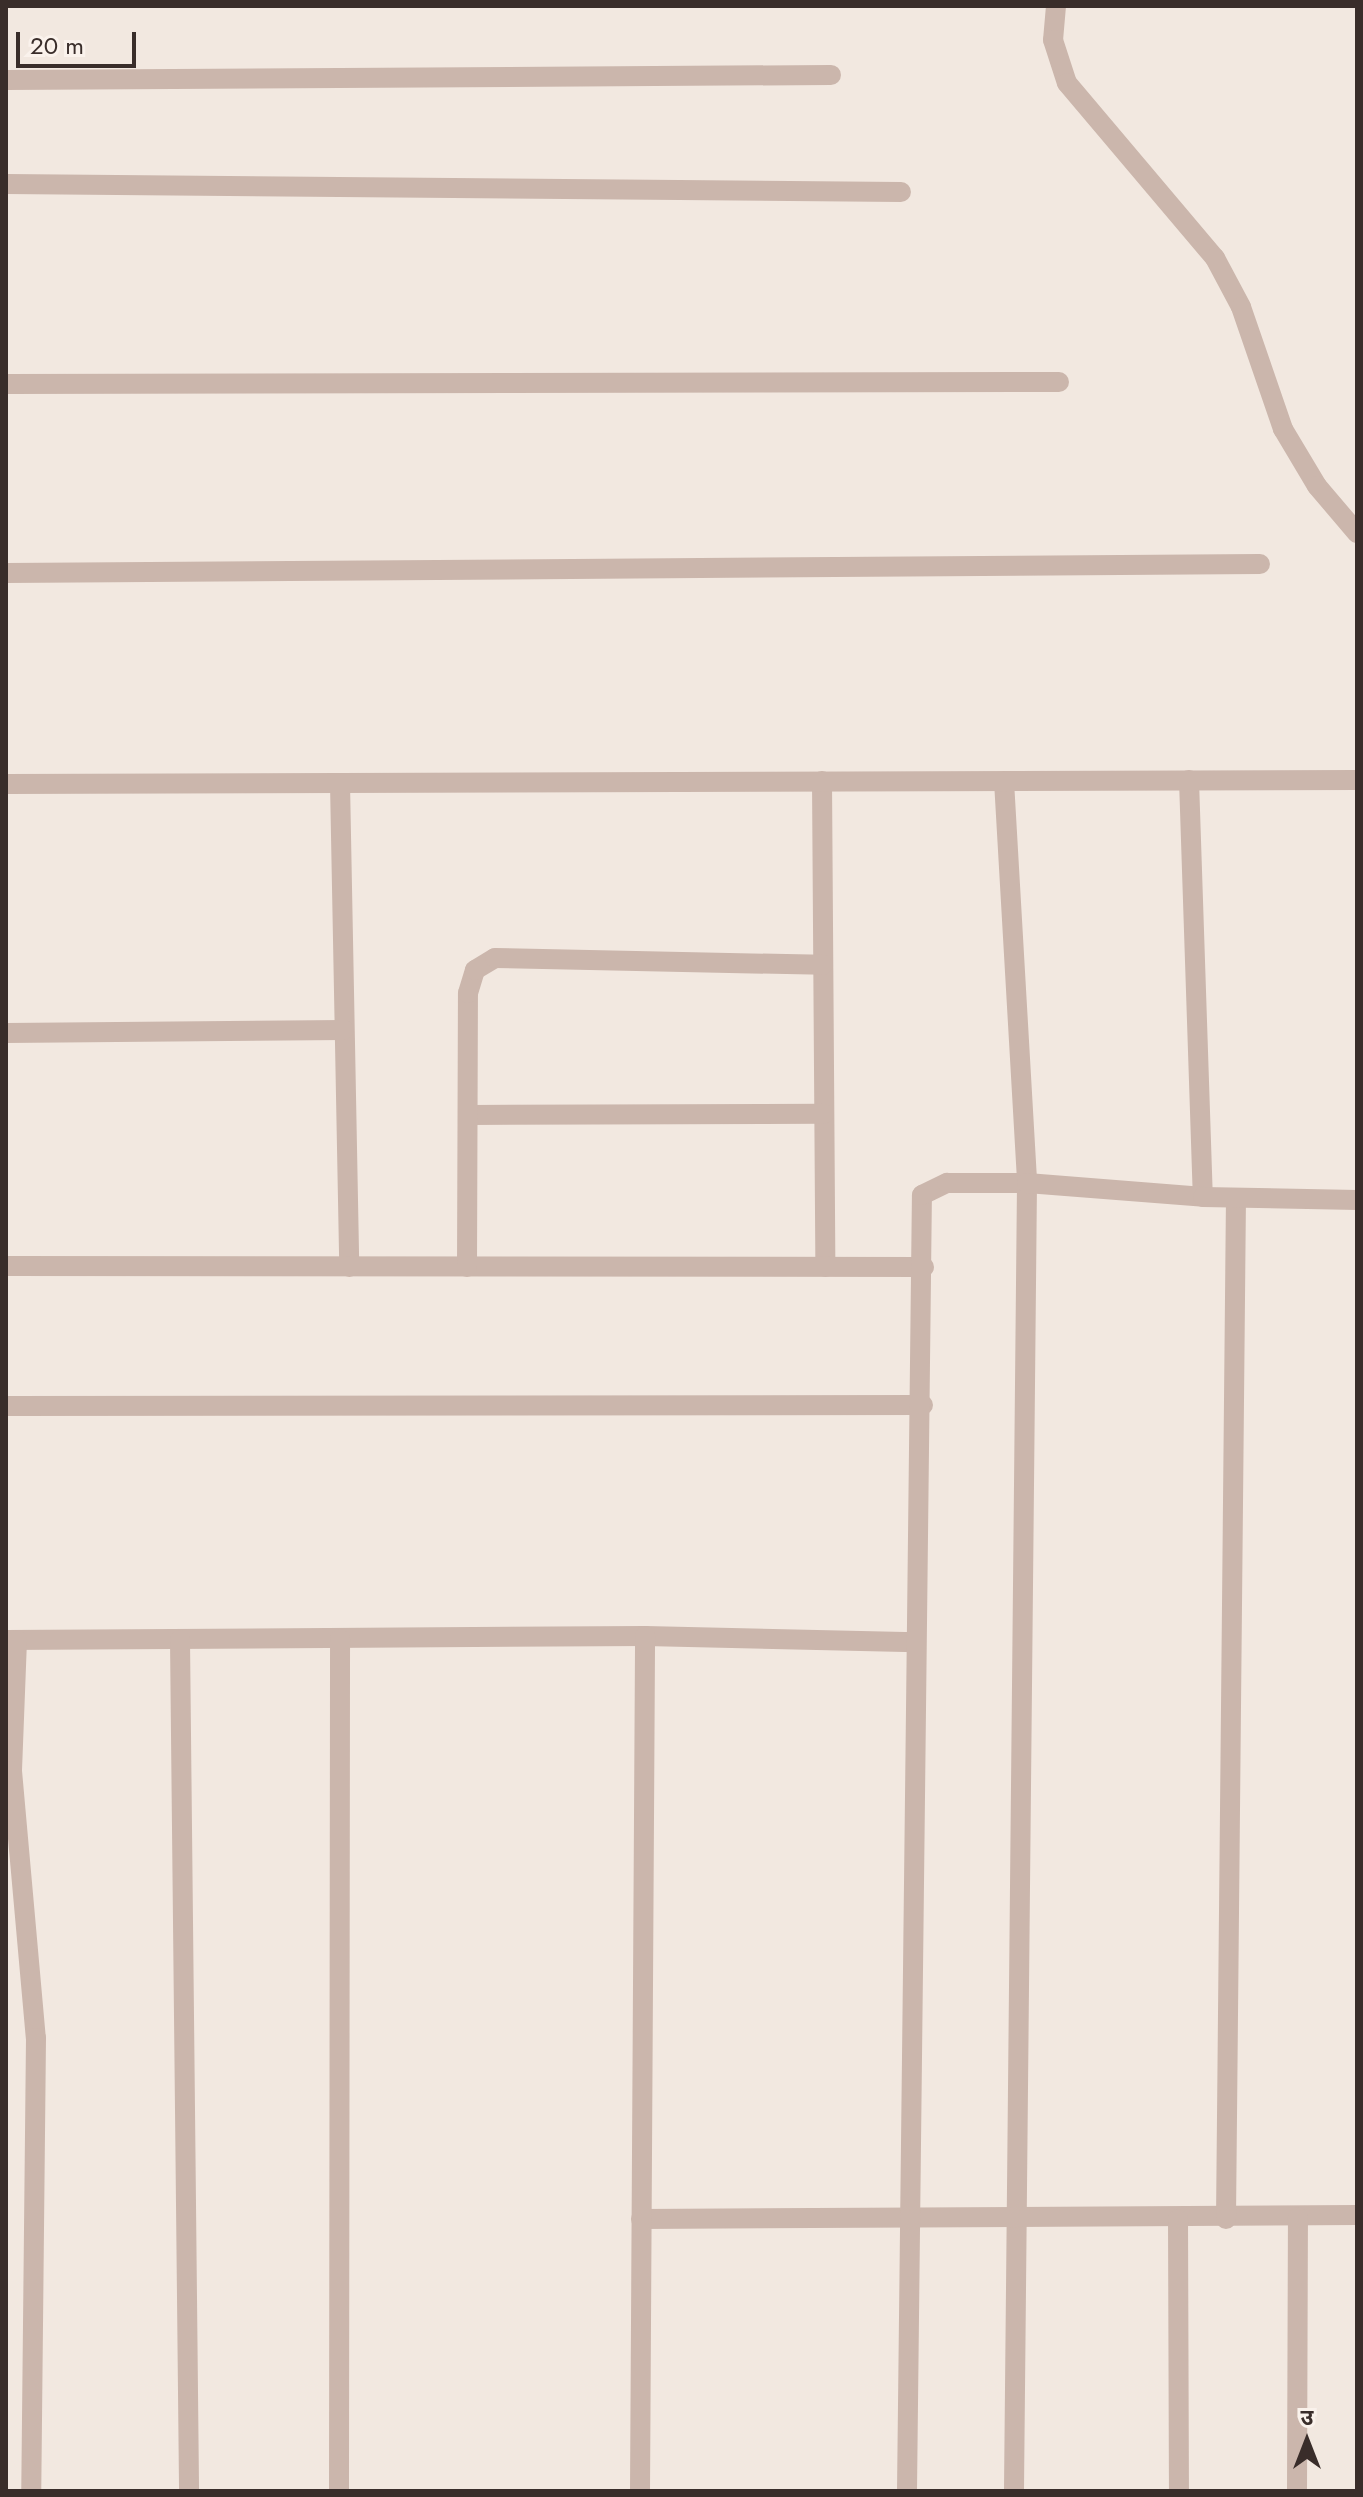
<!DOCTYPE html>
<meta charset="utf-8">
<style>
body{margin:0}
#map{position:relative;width:1363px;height:2497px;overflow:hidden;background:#f2e8e0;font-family:Jost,"Noto Sans Devanagari",sans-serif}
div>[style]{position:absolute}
.lane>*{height:20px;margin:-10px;padding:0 10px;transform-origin:10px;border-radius:10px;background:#cbb6ac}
.street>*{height:20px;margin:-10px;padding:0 10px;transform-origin:10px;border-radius:10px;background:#cbb6ac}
span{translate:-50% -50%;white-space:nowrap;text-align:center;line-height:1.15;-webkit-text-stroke:6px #faf2ec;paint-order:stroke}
.frame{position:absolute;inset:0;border:8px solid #392d2a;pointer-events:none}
.north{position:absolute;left:1267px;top:2401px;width:80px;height:80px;-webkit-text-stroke:6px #faf2ec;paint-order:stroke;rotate:0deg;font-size:22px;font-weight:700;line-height:32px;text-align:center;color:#392d2a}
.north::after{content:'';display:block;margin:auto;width:28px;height:36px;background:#392d2a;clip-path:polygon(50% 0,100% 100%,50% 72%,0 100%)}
.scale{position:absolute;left:16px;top:32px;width:120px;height:36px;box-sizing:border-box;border:4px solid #392d2a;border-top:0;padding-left:10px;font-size:24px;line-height:28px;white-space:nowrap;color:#392d2a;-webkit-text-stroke:6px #faf2ec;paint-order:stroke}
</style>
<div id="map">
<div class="lane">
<div style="left:1056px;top:6px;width:34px;rotate:95deg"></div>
<div style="left:1053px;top:40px;width:45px;rotate:72deg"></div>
<div style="left:1067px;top:83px;width:229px;rotate:49.8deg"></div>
<div style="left:1215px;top:258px;width:55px;rotate:62deg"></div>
<div style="left:1241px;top:307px;width:129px;rotate:71deg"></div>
<div style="left:1283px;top:429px;width:66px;rotate:59.2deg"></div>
<div style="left:1317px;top:486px;width:62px;rotate:49.6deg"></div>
</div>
<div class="street">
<div style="left:6px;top:80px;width:825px;rotate:-0.35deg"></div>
<div style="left:6px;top:184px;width:895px;rotate:0.51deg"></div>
<div style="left:6px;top:384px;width:1053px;rotate:-0.11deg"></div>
<div style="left:6px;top:573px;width:1254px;rotate:-0.41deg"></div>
<div style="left:1189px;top:780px;width:417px;rotate:88.1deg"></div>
<div style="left:822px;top:781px;width:486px;rotate:89.6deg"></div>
<div style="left:1004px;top:781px;width:403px;rotate:86.7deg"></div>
<div style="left:1027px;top:1183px;width:1308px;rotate:90.57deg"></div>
<div style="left:340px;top:783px;width:484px;rotate:88.9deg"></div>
<div style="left:6px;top:784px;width:1351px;rotate:-0.17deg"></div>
<div style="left:6px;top:1033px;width:338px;rotate:-0.5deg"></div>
<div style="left:471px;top:1115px;width:353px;rotate:-0.2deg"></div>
<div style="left:6px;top:1266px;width:918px;rotate:0.06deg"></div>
<div style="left:467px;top:1267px;width:274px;rotate:-89.8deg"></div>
<div style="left:468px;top:993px;width:24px;rotate:-73deg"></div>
<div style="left:475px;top:970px;width:23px;rotate:-31deg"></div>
<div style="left:495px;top:958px;width:328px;rotate:1.2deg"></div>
<div style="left:6px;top:1406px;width:917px;rotate:-0.06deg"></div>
<div style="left:6px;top:1640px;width:639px;rotate:-0.36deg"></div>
<div style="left:645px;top:1636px;width:271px;rotate:1.3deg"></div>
<div style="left:17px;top:1640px;width:131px;rotate:92.2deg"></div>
<div style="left:12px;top:1771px;width:268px;rotate:84.9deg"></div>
<div style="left:36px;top:2038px;width:453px;rotate:90.6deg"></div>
<div style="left:180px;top:1640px;width:851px;rotate:89.39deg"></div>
<div style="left:641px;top:2219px;width:716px;rotate:-0.32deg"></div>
<div style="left:1178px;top:2219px;width:272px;rotate:89.8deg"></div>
<div style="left:1226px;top:2219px;width:1021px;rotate:-89.44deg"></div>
<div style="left:339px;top:2491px;width:852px;rotate:-89.93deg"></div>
<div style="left:640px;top:2491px;width:855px;rotate:-89.66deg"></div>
<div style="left:907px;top:2491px;width:1296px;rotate:-89.34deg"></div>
<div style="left:922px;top:1195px;width:28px;rotate:-26deg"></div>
<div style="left:947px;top:1183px;width:80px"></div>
<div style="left:1027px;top:1183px;width:177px;rotate:4.5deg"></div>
<div style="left:1203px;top:1197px;width:154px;rotate:1.1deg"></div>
<div style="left:1297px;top:2491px;width:274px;rotate:-89.8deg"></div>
</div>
<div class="frame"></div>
<div class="north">उ</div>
<div class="scale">20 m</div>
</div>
